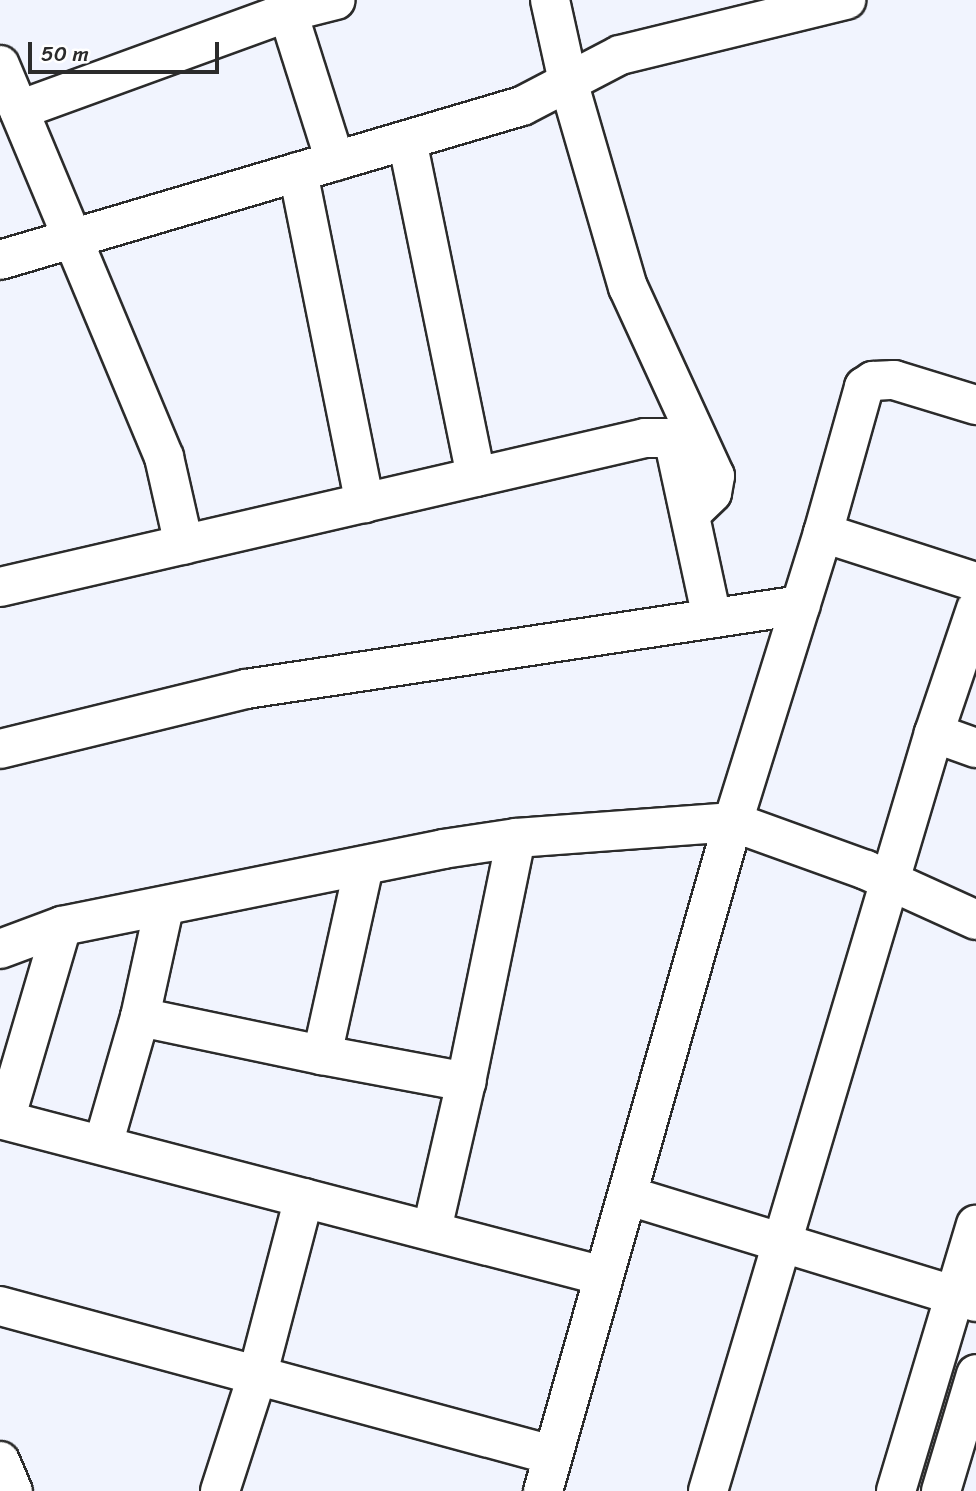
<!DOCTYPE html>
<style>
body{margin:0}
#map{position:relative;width:976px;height:1491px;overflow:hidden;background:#f1f4fe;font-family:Sriracha,sans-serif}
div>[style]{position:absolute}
.roads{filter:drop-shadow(2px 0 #2b2b2b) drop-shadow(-2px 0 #2b2b2b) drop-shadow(0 2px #2b2b2b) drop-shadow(0 -2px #2b2b2b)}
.minor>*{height:38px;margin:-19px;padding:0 19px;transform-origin:19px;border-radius:19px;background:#fff}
span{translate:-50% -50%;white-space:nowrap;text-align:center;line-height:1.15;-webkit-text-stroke:5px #fff;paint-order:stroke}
.scale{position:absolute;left:28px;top:42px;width:191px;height:32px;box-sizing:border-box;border:4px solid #2b2b2b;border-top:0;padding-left:9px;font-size:21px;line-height:24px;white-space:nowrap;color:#2b2b2b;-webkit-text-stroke:5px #fff;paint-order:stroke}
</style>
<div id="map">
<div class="roads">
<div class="minor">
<div style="left:284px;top:0;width:169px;rotate:72.4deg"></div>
<div style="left:550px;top:0;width:83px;rotate:77.5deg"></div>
<div style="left:568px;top:81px;width:215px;rotate:73.8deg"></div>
<div style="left:628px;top:287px;width:208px;rotate:65.3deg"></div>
<div style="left:715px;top:476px;width:17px;rotate:100deg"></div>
<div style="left:712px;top:493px;width:30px;rotate:136deg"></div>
<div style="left:0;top:65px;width:425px;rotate:67.3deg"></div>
<div style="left:164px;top:457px;width:90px;rotate:77.2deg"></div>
<div style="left:19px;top:110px;width:286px;rotate:-20deg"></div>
<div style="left:288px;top:12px;width:49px;rotate:-14deg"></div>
<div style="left:407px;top:140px;width:344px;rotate:78.4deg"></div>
<div style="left:298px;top:172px;width:338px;rotate:78.6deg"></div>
<div style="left:0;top:260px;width:544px;rotate:-16.44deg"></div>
<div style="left:522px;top:106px;width:110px;rotate:-27.5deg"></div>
<div style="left:620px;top:55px;width:233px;rotate:-13.7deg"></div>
<div style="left:823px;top:533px;width:152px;rotate:-74.3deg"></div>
<div style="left:864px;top:387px;width:11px;rotate:-34deg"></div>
<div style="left:873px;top:381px;width:21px;rotate:-3deg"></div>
<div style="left:894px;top:380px;width:86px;rotate:17deg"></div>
<div style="left:0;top:587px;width:662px;rotate:-13.01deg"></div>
<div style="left:645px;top:438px;width:21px"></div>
<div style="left:666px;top:438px;width:13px;rotate:45deg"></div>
<div style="left:675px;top:447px;width:175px;rotate:77.8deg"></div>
<div style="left:934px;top:733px;width:45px;rotate:19.7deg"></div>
<div style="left:0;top:749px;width:253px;rotate:-13.7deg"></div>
<div style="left:246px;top:689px;width:561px;rotate:-8.61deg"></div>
<div style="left:364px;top:866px;width:194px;rotate:102.5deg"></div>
<div style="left:322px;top:1055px;width:147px;rotate:10.6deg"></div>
<div style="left:466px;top:1082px;width:151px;rotate:103deg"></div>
<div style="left:0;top:949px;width:66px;rotate:-20.4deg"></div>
<div style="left:62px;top:926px;width:389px;rotate:-11.4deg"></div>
<div style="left:443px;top:849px;width:74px;rotate:-8.6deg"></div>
<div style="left:516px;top:838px;width:218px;rotate:-4.2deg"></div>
<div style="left:733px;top:822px;width:141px;rotate:19.8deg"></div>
<div style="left:866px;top:870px;width:121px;rotate:24.4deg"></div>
<div style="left:140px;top:1017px;width:186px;rotate:11.8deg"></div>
<div style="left:466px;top:1082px;width:249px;rotate:-78.4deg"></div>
<div style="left:0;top:1119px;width:623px;rotate:14.59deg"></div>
<div style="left:5px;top:1120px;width:202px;rotate:-73.6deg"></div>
<div style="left:103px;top:1145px;width:133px;rotate:-73.9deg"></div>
<div style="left:140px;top:1017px;width:112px;rotate:-77.6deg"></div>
<div style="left:629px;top:1196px;width:363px;rotate:17deg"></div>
<div style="left:0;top:1306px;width:572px;rotate:15.11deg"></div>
<div style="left:0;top:1461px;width:33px;rotate:67deg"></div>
<div style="left:220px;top:1491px;width:124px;rotate:-72.1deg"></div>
<div style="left:258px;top:1373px;width:181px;rotate:-75.3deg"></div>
<div style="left:543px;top:1491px;width:695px;rotate:-74.15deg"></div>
<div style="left:733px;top:822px;width:303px;rotate:-72.7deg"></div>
<div style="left:823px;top:533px;width:161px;rotate:17.8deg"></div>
<div style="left:708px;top:1491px;width:791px;rotate:-73.4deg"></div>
<div style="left:934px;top:733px;width:131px;rotate:-71.3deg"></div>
<div style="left:896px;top:1491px;width:278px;rotate:-73.3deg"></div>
<div style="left:941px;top:1491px;width:122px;rotate:-73.3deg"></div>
</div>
</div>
<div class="scale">50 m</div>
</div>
